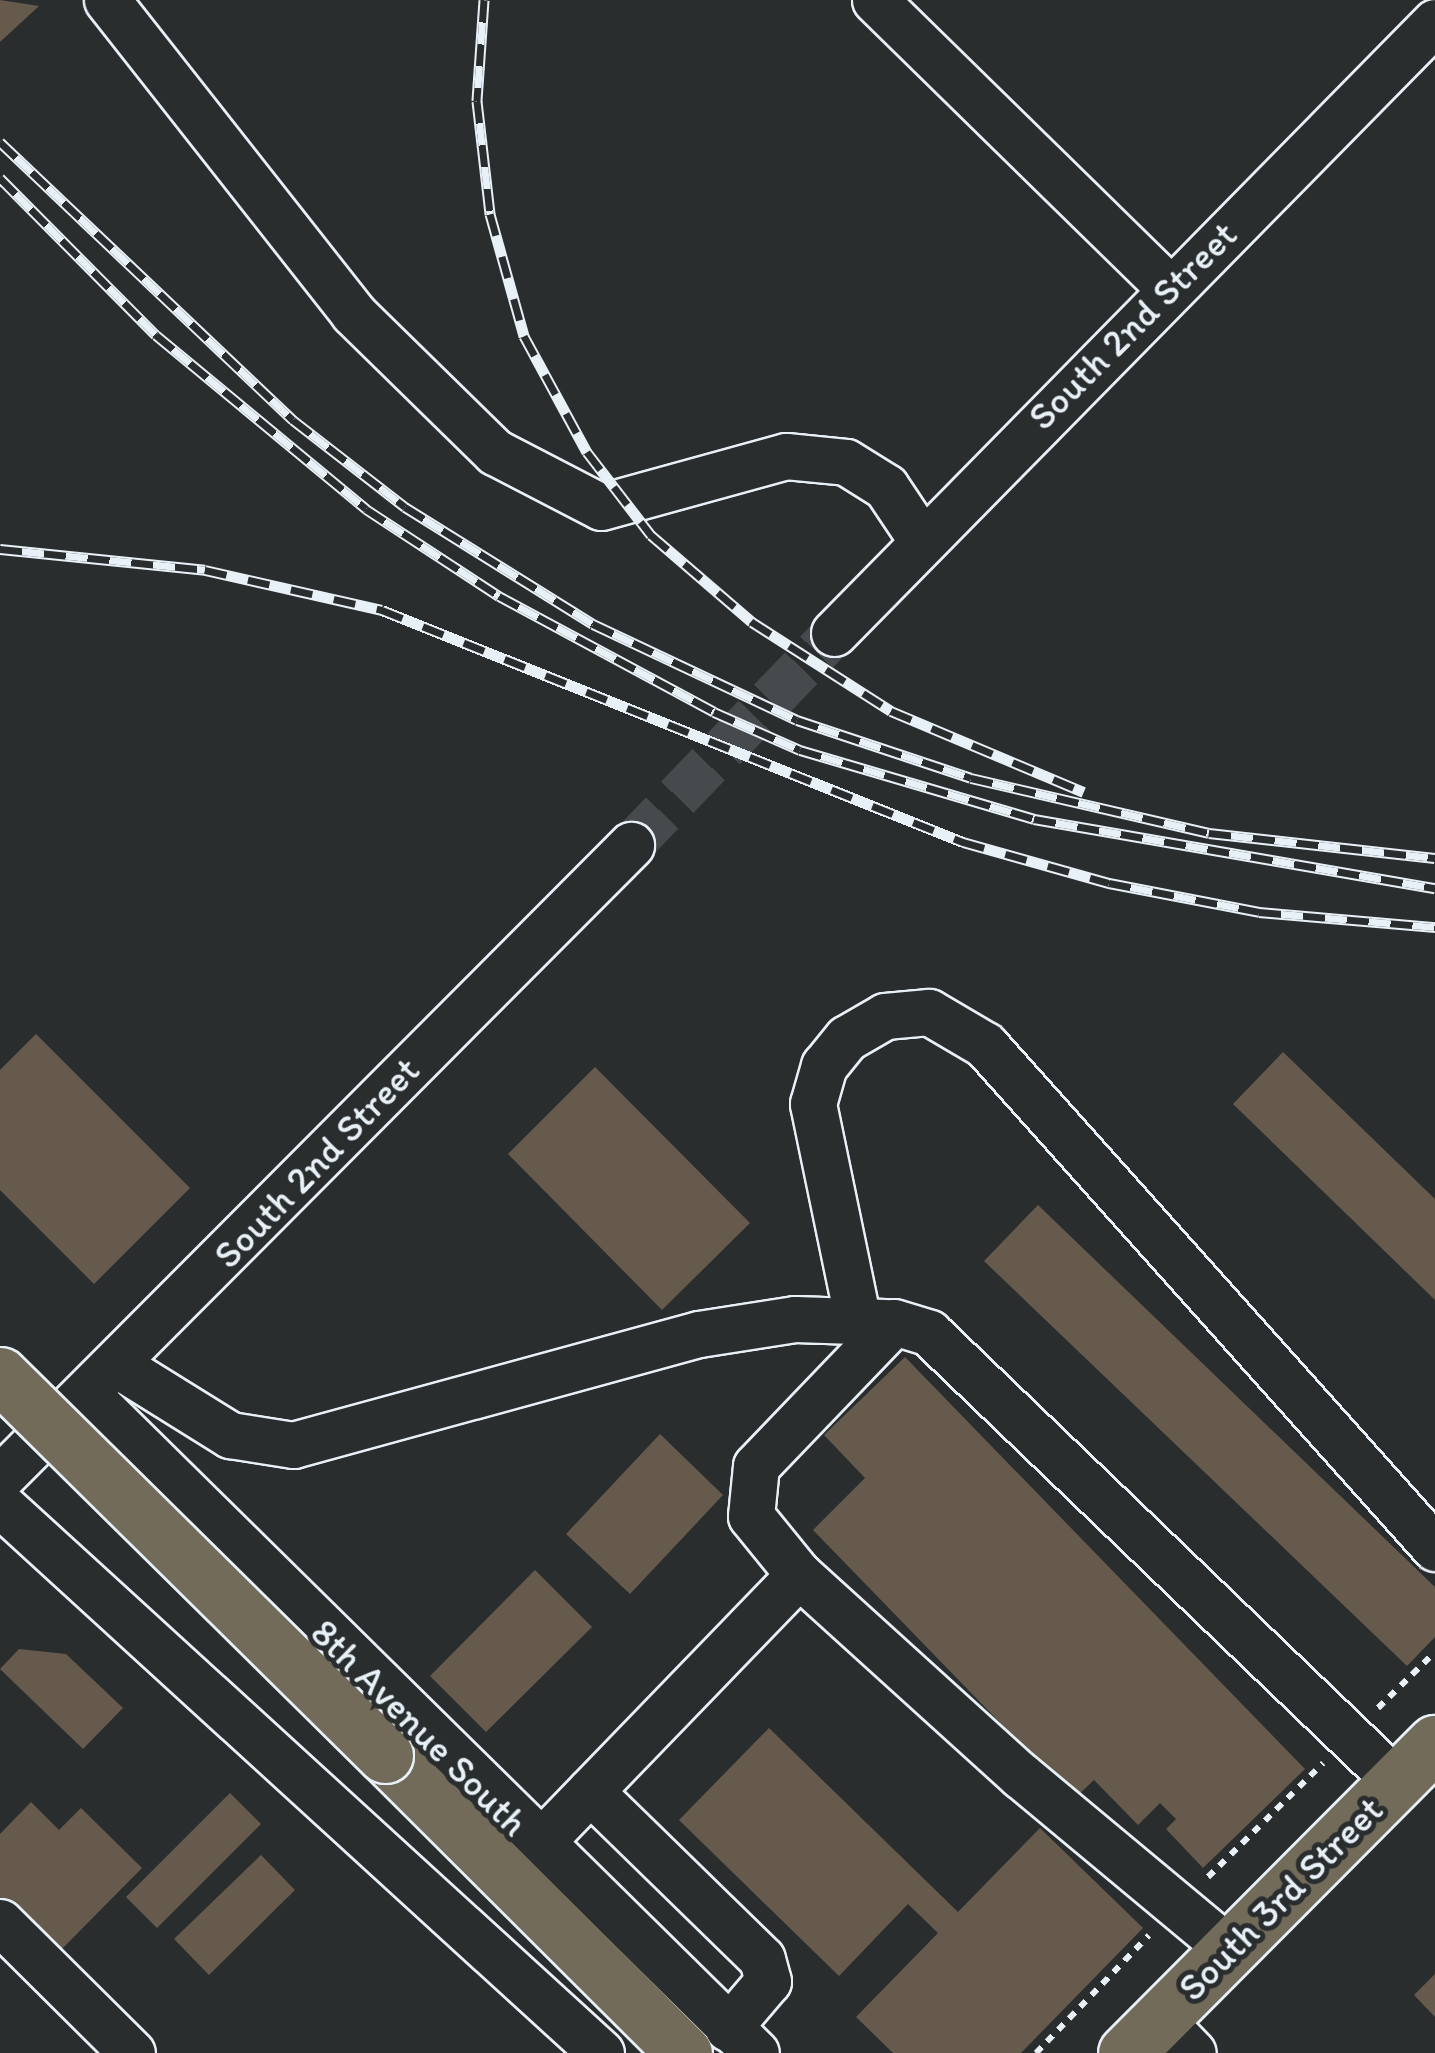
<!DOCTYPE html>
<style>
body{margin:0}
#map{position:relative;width:1435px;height:2053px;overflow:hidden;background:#2a2d2e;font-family:Itim,sans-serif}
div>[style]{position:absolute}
.building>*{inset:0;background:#665a4c}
.minor-tunnel>*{height:45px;margin-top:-22.5px;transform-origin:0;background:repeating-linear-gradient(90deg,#464a4c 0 45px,transparent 0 67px)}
.path>*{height:6px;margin-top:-3px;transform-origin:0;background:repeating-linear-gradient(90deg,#e8f1f8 0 8px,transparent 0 16px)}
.roads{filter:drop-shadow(2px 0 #e8f1f8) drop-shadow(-2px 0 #e8f1f8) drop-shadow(0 2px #e8f1f8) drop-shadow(0 -2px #e8f1f8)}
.minor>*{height:45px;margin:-22.5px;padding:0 22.5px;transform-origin:22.5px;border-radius:22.5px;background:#2a2d2e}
.highway>*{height:55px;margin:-27.5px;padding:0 27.5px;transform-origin:27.5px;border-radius:27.5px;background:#726b5a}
.rail>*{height:11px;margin-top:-5.5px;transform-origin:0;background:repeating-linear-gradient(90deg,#2a2d2e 0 22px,#e8f1f8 0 44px);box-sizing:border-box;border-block:2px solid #e8f1f8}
.bridges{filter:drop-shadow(2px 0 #e8f1f8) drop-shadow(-2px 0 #e8f1f8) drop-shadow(0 2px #e8f1f8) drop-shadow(0 -2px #e8f1f8)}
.highway-bridge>*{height:55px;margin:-27.5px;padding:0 27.5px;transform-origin:27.5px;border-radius:27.5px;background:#726b5a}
span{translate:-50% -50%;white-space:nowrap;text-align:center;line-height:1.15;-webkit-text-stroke:10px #2a2d2e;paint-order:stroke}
.street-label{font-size:38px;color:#e8f1f8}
</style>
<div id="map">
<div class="building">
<div style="clip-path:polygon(0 0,39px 6px,0 42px)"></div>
<div style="clip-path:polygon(36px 1034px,190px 1188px,94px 1284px,0 1190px,0 1070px)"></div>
<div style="clip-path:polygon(1283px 1052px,1435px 1199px,1435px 1300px,1233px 1104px)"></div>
<div style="clip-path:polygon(595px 1067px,750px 1223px,662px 1310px,508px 1154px)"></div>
<div style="clip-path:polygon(1038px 1205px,1435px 1587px,1435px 1637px,1407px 1666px,984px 1261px)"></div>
<div style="clip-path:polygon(905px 1357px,1305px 1769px,1203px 1868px,1166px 1829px,1176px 1819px,1160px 1803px,1138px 1825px,1094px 1780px,1074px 1799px,813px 1530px,865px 1478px,824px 1435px)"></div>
<div style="clip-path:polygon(660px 1434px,723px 1495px,630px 1594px,566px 1534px)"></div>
<div style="clip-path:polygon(535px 1570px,592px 1627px,486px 1732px,430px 1676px)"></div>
<div style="clip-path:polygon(19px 1649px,66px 1654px,123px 1708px,83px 1749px,0 1669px)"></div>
<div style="clip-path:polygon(769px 1728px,958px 1912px,1040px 1828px,1143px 1928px,1021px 2053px,893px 2053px,856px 2017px,938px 1933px,908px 1904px,839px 1976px,679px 1820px)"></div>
<div style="clip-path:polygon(230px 1793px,261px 1824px,157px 1928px,126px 1897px)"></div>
<div style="clip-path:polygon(31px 1802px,59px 1830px,81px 1808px,142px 1868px,54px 1957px,0 1904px,0 1834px)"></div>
<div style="clip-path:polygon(261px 1855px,295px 1890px,209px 1975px,174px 1939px)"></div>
<div style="clip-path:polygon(1435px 1974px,1435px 2017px,1414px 1995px)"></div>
</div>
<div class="minor-tunnel">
<div style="left:631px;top:845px;width:294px;rotate:-46.2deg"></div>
</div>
<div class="path">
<div style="left:1378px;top:1708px;width:80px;rotate:-44.5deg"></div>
<div style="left:1208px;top:1877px;width:162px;rotate:-44.7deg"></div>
<div style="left:1036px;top:2053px;width:163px;rotate:-46.2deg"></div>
</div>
<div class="roads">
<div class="minor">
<div style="left:107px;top:0;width:398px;rotate:51.8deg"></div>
<div style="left:353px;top:313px;width:199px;rotate:44.4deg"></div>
<div style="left:495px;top:452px;width:119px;rotate:27.4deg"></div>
<div style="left:601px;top:507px;width:192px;rotate:-15.4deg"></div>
<div style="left:786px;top:456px;width:60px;rotate:5.7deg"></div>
<div style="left:846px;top:462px;width:47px;rotate:32deg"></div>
<div style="left:886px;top:487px;width:65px;rotate:56.3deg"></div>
<div style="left:875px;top:0;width:412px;rotate:44.4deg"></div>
<div style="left:834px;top:633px;width:857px;rotate:-45.47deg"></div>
<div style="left:858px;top:1321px;width:222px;rotate:-101.7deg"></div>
<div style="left:813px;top:1104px;width:40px;rotate:-74deg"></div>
<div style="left:824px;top:1066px;width:36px;rotate:-51deg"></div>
<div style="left:847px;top:1038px;width:44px;rotate:-30.1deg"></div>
<div style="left:885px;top:1016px;width:44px;rotate:-5.2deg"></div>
<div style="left:929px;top:1012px;width:65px;rotate:30.5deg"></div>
<div style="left:985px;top:1045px;width:675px;rotate:48.18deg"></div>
<div style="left:119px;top:1366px;width:131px;rotate:31.9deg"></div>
<div style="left:230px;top:1435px;width:64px;rotate:9deg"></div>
<div style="left:293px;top:1445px;width:421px;rotate:-15.3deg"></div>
<div style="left:699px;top:1334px;width:97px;rotate:-8.9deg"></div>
<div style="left:795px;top:1319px;width:90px;rotate:1.9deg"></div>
<div style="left:89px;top:1396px;width:936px;rotate:44.57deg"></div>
<div style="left:0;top:1478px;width:894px;rotate:-45.09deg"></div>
<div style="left:0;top:1504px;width:814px;rotate:42.41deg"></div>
<div style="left:590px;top:1791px;width:240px;rotate:44.3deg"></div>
<div style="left:762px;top:1959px;width:23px;rotate:75deg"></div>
<div style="left:768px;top:1981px;width:62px;rotate:130.4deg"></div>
<div style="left:537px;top:1846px;width:377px;rotate:-46deg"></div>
<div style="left:0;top:1922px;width:186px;rotate:44.8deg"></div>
<div style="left:1229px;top:1949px;width:271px;rotate:-140.2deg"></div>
<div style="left:1021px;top:1776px;width:299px;rotate:-137.8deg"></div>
<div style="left:799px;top:1575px;width:76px;rotate:-129.1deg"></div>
<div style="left:751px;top:1516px;width:50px;rotate:-84.3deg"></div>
<div style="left:756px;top:1466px;width:199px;rotate:-46.2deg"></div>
<div style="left:894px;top:1322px;width:37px;rotate:17deg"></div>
<div style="left:929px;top:1333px;width:650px;rotate:43.82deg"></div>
<div style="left:1160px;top:2019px;width:47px;rotate:45.9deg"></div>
</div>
<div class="highway">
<div style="left:385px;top:1755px;width:422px;rotate:44.9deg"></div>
<div style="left:1126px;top:2053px;width:438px;rotate:-45.1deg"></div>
</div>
</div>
<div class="rail">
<div style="left:484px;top:0;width:101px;rotate:94deg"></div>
<div style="left:477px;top:101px;width:114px;rotate:83.4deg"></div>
<div style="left:490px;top:214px;width:127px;rotate:74.4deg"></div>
<div style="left:524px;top:336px;width:132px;rotate:61.5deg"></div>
<div style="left:587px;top:452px;width:105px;rotate:52.4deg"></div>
<div style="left:651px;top:535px;width:133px;rotate:40.7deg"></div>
<div style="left:752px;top:622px;width:165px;rotate:32.6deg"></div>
<div style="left:891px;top:711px;width:209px;rotate:22.8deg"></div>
<div style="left:0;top:142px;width:404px;rotate:43.5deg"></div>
<div style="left:293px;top:420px;width:142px;rotate:37.8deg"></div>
<div style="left:405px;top:507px;width:221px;rotate:31.9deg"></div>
<div style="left:593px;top:624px;width:225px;rotate:25.2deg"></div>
<div style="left:797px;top:720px;width:183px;rotate:18.4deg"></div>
<div style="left:971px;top:778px;width:244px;rotate:13deg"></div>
<div style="left:1209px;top:833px;width:227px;rotate:6.3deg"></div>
<div style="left:0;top:178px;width:221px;rotate:45.2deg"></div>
<div style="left:156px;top:335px;width:273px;rotate:39.6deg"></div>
<div style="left:366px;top:509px;width:159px;rotate:33.2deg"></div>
<div style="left:499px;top:596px;width:244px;rotate:28.3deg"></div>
<div style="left:714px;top:712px;width:94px;rotate:23.8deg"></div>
<div style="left:800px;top:750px;width:244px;rotate:16.4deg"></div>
<div style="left:1034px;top:819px;width:407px;rotate:9.8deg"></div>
<div style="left:0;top:549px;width:206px;rotate:5.8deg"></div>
<div style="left:205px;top:570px;width:181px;rotate:12.7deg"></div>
<div style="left:382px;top:610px;width:626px;rotate:21.77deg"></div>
<div style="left:963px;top:842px;width:152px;rotate:15.7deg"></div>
<div style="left:1109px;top:883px;width:153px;rotate:10.9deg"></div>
<div style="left:1259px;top:912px;width:177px;rotate:4.9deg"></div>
</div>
<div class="bridges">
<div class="highway-bridge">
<div style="left:0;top:1375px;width:541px;rotate:44.63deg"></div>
</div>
</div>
<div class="street-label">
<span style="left:1133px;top:326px;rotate:-45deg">South 2nd Street</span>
<span style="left:317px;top:1163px;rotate:-46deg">South 2nd Street</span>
<span style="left:419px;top:1728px;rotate:45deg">8th Avenue South</span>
<span style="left:1281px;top:1899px;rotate:-45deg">South 3rd Street</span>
</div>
</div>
